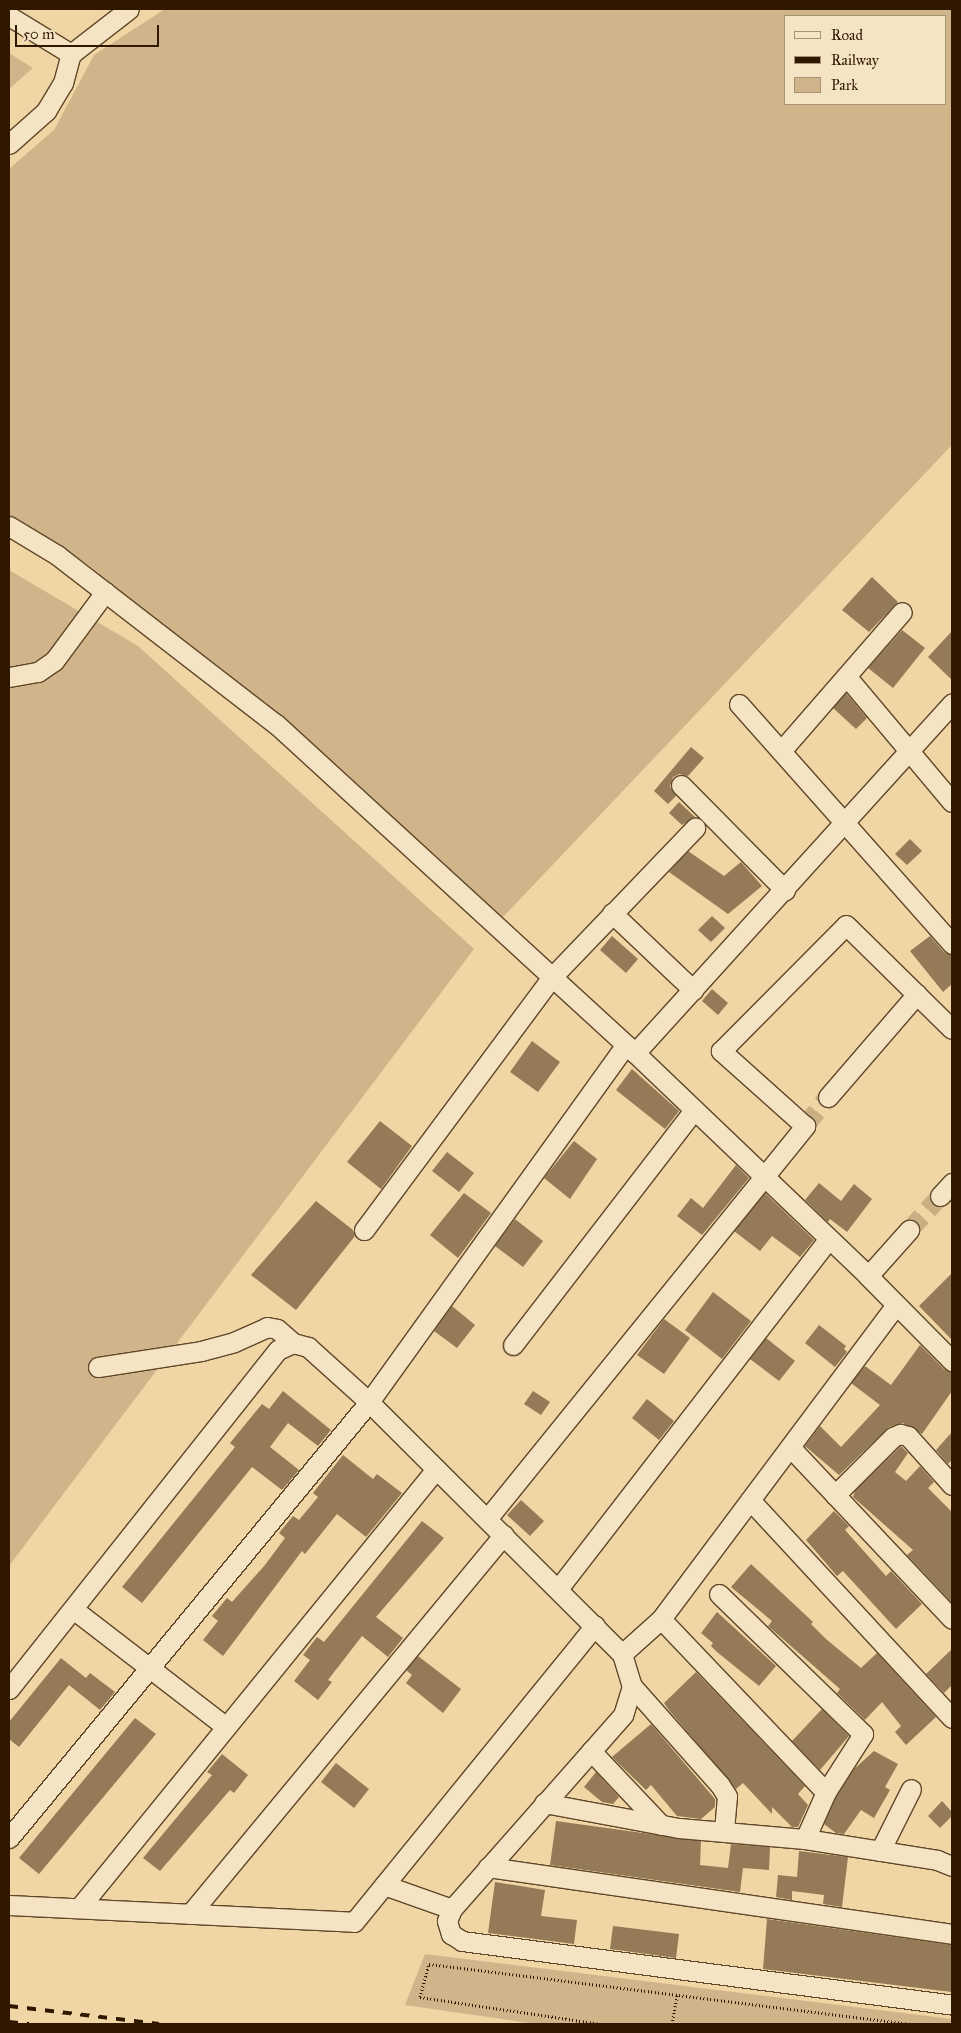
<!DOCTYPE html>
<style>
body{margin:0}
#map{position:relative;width:961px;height:2033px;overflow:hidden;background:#f0d5a5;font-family:"IM FELL Great Primer",serif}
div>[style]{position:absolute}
.green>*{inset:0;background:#cfb589}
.building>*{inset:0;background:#947a56}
.minor-tunnel>*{height:19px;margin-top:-9.5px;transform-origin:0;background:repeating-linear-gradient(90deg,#caaf84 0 19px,transparent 0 28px)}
.path>*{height:3px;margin-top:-1.5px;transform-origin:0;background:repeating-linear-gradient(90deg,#301800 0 1px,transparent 0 3.5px)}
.roads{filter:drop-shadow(1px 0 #604729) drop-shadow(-1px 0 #604729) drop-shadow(0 1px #604729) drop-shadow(0 -1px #604729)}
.minor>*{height:19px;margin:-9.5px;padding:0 9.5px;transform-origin:9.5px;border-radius:9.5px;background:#f5e4c4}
.rail>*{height:4px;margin-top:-2px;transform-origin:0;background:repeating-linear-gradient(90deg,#301800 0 9px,transparent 0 18px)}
span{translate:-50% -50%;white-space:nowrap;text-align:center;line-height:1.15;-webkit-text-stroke:4px #f5e4c4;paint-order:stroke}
.frame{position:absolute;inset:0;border:10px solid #301800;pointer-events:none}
.legend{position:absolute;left:784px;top:15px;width:162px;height:90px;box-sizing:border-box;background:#f5e4c4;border:1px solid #a69276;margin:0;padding:6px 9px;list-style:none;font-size:15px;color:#301800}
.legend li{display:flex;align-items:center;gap:10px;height:25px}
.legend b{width:25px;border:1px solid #a69276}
.scale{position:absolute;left:15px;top:25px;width:144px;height:22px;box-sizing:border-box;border:2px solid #301800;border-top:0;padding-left:6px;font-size:15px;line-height:18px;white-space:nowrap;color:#301800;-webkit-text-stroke:4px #f5e4c4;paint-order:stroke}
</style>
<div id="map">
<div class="green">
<div style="clip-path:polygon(evenodd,165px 9px,952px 9px,952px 445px,502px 918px,90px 566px,9px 515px,9px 169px,54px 130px,94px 55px,165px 9px,785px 16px,945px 16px,945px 104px,785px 104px,785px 16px)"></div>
<div style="clip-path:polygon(9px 53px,33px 68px,9px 89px)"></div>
<div style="clip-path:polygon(9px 570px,138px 646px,474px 949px,9px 1566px)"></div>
<div style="clip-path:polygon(425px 1954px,952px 2019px,952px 2024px,536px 2024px,405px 2005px)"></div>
</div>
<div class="building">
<div style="clip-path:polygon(872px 577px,898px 602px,869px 632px,842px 610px)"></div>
<div style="clip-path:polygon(902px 630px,925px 648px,893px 688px,868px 668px)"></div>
<div style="clip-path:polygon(952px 631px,952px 680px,928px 657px)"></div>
<div style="clip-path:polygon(846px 693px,867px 718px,856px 729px,833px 708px)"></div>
<div style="clip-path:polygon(691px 747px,704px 758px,688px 776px,679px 774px,673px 777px,670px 787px,676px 796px,668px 804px,654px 791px)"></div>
<div style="clip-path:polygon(679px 802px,695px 817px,682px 825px,669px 813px)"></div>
<div style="clip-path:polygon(910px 839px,922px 851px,907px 865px,895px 854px)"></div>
<div style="clip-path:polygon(688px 851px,724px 876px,741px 862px,762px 886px,728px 914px,669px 872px)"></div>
<div style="clip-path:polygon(712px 916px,725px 928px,711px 942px,698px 930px)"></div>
<div style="clip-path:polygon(612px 936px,638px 959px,626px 973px,600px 950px)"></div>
<div style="clip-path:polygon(930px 936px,944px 952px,952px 955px,952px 984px,943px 992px,910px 951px)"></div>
<div style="clip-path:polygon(712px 989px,728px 1003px,718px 1015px,702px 1001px)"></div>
<div style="clip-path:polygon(532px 1041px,560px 1062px,538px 1092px,510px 1072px)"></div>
<div style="clip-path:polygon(632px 1069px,679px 1111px,665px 1129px,616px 1090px)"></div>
<div style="clip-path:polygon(380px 1121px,412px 1146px,381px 1189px,347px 1162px)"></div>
<div style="clip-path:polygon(574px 1141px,597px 1159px,570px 1199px,544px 1178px)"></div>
<div style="clip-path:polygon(447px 1152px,474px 1173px,459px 1192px,432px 1171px)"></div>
<div style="clip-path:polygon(736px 1165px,749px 1178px,702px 1235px,677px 1216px,691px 1198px,703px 1208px)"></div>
<div style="clip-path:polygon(819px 1183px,841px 1201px,854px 1184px,872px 1199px,847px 1232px,830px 1219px,828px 1222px,805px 1200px)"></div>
<div style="clip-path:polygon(464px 1193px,491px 1213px,458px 1258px,430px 1235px)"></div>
<div style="clip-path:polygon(765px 1193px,814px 1240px,800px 1257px,772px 1236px,760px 1251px,734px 1231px)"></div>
<div style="clip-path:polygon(316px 1201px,353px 1230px,355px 1236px,296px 1310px,251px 1275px)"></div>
<div style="clip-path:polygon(515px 1219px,543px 1241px,523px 1267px,495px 1246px)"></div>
<div style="clip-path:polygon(952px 1273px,952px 1340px,919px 1306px)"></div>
<div style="clip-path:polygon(713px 1292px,751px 1321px,722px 1359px,685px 1330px)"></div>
<div style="clip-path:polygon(452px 1306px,475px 1325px,457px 1348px,434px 1331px)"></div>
<div style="clip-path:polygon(664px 1319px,690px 1338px,664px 1374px,637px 1355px)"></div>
<div style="clip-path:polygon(819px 1325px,846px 1346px,844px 1349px,847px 1352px,835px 1367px,805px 1343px)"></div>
<div style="clip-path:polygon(766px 1338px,795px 1361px,779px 1381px,750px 1359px)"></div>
<div style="clip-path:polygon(920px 1345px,944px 1369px,952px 1372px,952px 1391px,922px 1434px,903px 1423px,889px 1427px,839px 1475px,805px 1446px,820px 1426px,841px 1447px,880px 1405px,851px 1383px,865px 1366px,891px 1385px)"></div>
<div style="clip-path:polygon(283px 1391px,331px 1430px,318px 1446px,288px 1423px,270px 1447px,299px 1470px,282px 1490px,252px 1467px,142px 1603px,122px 1587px,235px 1447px,230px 1443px,262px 1404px,269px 1409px)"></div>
<div style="clip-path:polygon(533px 1391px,550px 1402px,541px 1415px,524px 1404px)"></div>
<div style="clip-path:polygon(647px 1399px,674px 1421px,659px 1440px,632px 1418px)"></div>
<div style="clip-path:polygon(952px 1432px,952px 1460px,948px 1464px,936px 1450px)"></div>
<div style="clip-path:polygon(901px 1446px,908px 1453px,895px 1472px,906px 1481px,920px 1466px,934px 1482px,928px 1488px,952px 1512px,952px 1603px,907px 1555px,913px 1550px,853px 1497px,855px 1491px)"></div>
<div style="clip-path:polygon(343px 1455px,373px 1479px,377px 1474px,402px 1493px,366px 1537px,337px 1514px,305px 1554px,302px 1551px,223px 1656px,203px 1640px,218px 1621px,212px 1616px,227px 1598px,232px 1602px,265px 1565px,285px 1538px,279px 1533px,293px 1516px,299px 1520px,318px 1497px,313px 1493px)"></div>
<div style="clip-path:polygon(521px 1500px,544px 1521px,530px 1536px,507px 1515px)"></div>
<div style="clip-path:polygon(834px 1511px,849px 1526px,845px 1530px,886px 1576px,891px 1571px,922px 1604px,896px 1629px,843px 1571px,837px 1576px,806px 1540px)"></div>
<div style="clip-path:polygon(422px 1521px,444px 1538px,376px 1617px,403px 1638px,388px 1657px,362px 1636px,328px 1680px,332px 1682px,318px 1700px,294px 1681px,310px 1660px,303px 1655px,317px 1637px,324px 1642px)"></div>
<div style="clip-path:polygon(751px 1564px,813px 1622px,811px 1624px,826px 1639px,861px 1668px,877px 1653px,936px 1717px,906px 1745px,895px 1732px,901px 1726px,882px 1702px,865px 1720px,837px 1693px,840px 1689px,768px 1626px,772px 1621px,731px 1587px)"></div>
<div style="clip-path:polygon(717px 1612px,776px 1666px,759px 1686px,717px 1652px,711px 1646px,713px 1643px,701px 1633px)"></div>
<div style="clip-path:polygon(952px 1649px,952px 1685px,944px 1693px,926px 1674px)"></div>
<div style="clip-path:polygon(418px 1656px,461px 1689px,443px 1713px,406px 1683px,412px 1675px,406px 1670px)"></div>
<div style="clip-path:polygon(61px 1658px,86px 1678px,90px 1673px,115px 1692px,100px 1710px,69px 1685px,19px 1747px,9px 1739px,9px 1722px)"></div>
<div style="clip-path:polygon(696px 1672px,805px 1786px,798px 1794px,808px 1805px,798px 1827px,792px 1827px,772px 1807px,772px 1814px,743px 1783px,736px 1789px,668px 1709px,664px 1703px)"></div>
<div style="clip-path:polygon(822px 1709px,849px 1736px,820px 1770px,792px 1741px)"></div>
<div style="clip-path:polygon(135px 1718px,156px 1734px,39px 1874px,19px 1858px)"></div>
<div style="clip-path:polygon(651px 1724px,715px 1799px,715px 1807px,701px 1819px,677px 1816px,651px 1785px,646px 1790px,612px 1757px)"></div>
<div style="clip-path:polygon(874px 1751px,898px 1764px,885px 1787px,890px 1790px,874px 1818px,861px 1810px,844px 1834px,836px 1833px,824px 1824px,836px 1797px,854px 1769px)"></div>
<div style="clip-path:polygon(222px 1754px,248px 1775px,234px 1793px,230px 1790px,160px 1871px,143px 1858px,212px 1775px,207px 1772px)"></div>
<div style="clip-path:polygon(336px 1763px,369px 1789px,354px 1808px,321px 1782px)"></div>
<div style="clip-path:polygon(596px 1772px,619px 1797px,613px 1804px,602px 1802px,584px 1787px)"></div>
<div style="clip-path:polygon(942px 1801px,952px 1812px,952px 1816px,940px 1828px,928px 1816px)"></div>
<div style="clip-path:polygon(556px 1821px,701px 1841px,700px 1865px,728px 1868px,731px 1844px,770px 1847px,769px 1870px,743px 1868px,740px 1892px,550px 1865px)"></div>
<div style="clip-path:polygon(799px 1851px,848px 1857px,842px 1907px,823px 1904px,824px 1895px,792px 1891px,792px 1900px,776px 1897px,778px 1875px,797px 1877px)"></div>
<div style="clip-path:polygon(495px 1882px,545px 1890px,541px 1916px,577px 1920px,574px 1944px,488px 1933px)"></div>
<div style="clip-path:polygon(767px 1919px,952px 1945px,952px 1992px,763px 1969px)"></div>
<div style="clip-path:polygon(613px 1926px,679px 1934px,676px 1958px,610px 1949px)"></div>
</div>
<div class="minor-tunnel">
<div style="left:805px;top:1126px;width:37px;rotate:-52deg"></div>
<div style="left:909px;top:1230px;width:46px;rotate:-47.6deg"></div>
</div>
<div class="path">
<div style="left:601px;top:2024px;width:183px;rotate:-171.5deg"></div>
<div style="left:420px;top:1997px;width:34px;rotate:-75deg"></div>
<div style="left:429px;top:1964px;width:485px;rotate:7.1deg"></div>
<div style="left:672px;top:2024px;width:29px;rotate:-80deg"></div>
</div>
<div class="roads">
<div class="minor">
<div style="left:9px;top:16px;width:73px;rotate:31.5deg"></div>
<div style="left:71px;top:54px;width:73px;rotate:-37.8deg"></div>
<div style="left:9px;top:144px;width:50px;rotate:-41.7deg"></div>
<div style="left:46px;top:111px;width:33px;rotate:-59deg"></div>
<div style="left:63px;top:83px;width:30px;rotate:-75deg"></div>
<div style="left:9px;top:526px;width:56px;rotate:31.1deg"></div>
<div style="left:57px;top:555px;width:277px;rotate:37.7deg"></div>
<div style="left:276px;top:724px;width:487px;rotate:42.5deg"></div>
<div style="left:635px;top:1053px;width:323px;rotate:43.7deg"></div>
<div style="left:868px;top:1276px;width:120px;rotate:45.3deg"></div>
<div style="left:9px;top:677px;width:29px;rotate:-10deg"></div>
<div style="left:38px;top:672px;width:19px;rotate:-35deg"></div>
<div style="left:54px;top:661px;width:86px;rotate:-53.5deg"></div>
<div style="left:847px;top:677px;width:163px;rotate:50deg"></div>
<div style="left:739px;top:704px;width:321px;rotate:48.4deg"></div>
<div style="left:781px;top:751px;width:184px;rotate:-49deg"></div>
<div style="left:681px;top:785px;width:148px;rotate:45.3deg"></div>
<div style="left:612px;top:913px;width:112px;rotate:43.5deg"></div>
<div style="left:635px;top:1053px;width:472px;rotate:-47.8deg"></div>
<div style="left:828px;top:1097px;width:136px;rotate:-49.2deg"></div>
<div style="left:940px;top:1196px;width:18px;rotate:-47deg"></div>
<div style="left:364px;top:1230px;width:315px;rotate:-53.4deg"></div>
<div style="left:552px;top:977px;width:207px;rotate:-46.2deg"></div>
<div style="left:868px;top:1276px;width:62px;rotate:-48.3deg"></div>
<div style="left:513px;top:1345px;width:295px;rotate:-52.4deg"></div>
<div style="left:98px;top:1367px;width:104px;rotate:-8.8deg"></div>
<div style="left:201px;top:1351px;width:34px;rotate:-15deg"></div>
<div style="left:234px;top:1342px;width:36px;rotate:-24deg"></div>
<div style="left:267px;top:1327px;width:10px;rotate:11deg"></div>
<div style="left:277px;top:1329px;width:21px;rotate:41deg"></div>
<div style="left:790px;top:1447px;width:236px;rotate:46.7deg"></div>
<div style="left:835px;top:1495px;width:82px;rotate:-45deg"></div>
<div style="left:893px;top:1437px;width:8px;rotate:-23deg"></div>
<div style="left:900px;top:1434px;width:8px;rotate:14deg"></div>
<div style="left:908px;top:1436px;width:66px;rotate:48.1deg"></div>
<div style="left:750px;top:1500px;width:297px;rotate:47.2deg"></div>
<div style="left:487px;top:1519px;width:506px;rotate:-51.02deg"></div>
<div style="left:805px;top:1126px;width:113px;rotate:-138.2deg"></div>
<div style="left:721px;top:1051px;width:177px;rotate:-45.2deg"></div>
<div style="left:846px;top:925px;width:148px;rotate:44.5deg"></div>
<div style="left:558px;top:1589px;width:441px;rotate:-52.3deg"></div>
<div style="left:719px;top:1594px;width:201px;rotate:44.2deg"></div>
<div style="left:863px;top:1734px;width:69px;rotate:122.5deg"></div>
<div style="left:826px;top:1792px;width:51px;rotate:114.1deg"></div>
<div style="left:73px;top:1609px;width:193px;rotate:37.6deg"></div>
<div style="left:661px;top:1619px;width:239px;rotate:46.4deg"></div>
<div style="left:622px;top:1654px;width:34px;rotate:73deg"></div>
<div style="left:632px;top:1686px;width:30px;rotate:107deg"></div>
<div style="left:623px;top:1715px;width:259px;rotate:131.4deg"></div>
<div style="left:452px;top:1909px;width:13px;rotate:113deg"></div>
<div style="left:447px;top:1921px;width:14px;rotate:73deg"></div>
<div style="left:451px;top:1934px;width:13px;rotate:32deg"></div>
<div style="left:462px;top:1941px;width:494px;rotate:7.4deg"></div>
<div style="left:632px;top:1686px;width:132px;rotate:48.4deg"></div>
<div style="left:720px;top:1785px;width:13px;rotate:58deg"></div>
<div style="left:727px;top:1796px;width:36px;rotate:95deg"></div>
<div style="left:9px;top:1689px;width:433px;rotate:-51.6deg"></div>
<div style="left:278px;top:1350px;width:17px;rotate:-25deg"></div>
<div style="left:293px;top:1343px;width:16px;rotate:15deg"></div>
<div style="left:308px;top:1347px;width:82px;rotate:42deg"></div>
<div style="left:369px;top:1402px;width:357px;rotate:44.9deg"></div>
<div style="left:622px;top:1654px;width:52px;rotate:-41.9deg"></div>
<div style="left:661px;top:1619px;width:392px;rotate:-53.2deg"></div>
<div style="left:591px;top:1751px;width:102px;rotate:46.6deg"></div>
<div style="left:544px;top:1803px;width:137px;rotate:10.5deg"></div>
<div style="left:679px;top:1828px;width:126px;rotate:5deg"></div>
<div style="left:805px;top:1839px;width:134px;rotate:9deg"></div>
<div style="left:937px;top:1860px;width:16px;rotate:22deg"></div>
<div style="left:9px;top:1838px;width:565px;rotate:-50.45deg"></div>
<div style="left:369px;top:1402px;width:440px;rotate:-54.3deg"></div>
<div style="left:880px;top:1851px;width:69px;rotate:-63.4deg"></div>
<div style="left:488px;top:1867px;width:469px;rotate:8.2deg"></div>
<div style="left:384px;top:1885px;width:72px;rotate:19.4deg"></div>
<div style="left:9px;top:1905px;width:345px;rotate:2.8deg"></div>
<div style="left:354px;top:1922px;width:382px;rotate:-50.9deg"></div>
<div style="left:79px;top:1908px;width:566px;rotate:-50.88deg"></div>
<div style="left:190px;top:1914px;width:492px;rotate:-50.4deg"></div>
</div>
</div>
<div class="rail">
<div style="left:9px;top:2006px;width:151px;rotate:6.8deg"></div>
<div style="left:9px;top:2022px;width:20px;rotate:6deg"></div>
</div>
<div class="frame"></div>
<ul class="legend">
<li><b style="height:6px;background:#f5e4c4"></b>Road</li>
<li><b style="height:6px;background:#301800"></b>Railway</li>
<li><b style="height:14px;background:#cfb589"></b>Park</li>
</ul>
<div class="scale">50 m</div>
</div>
